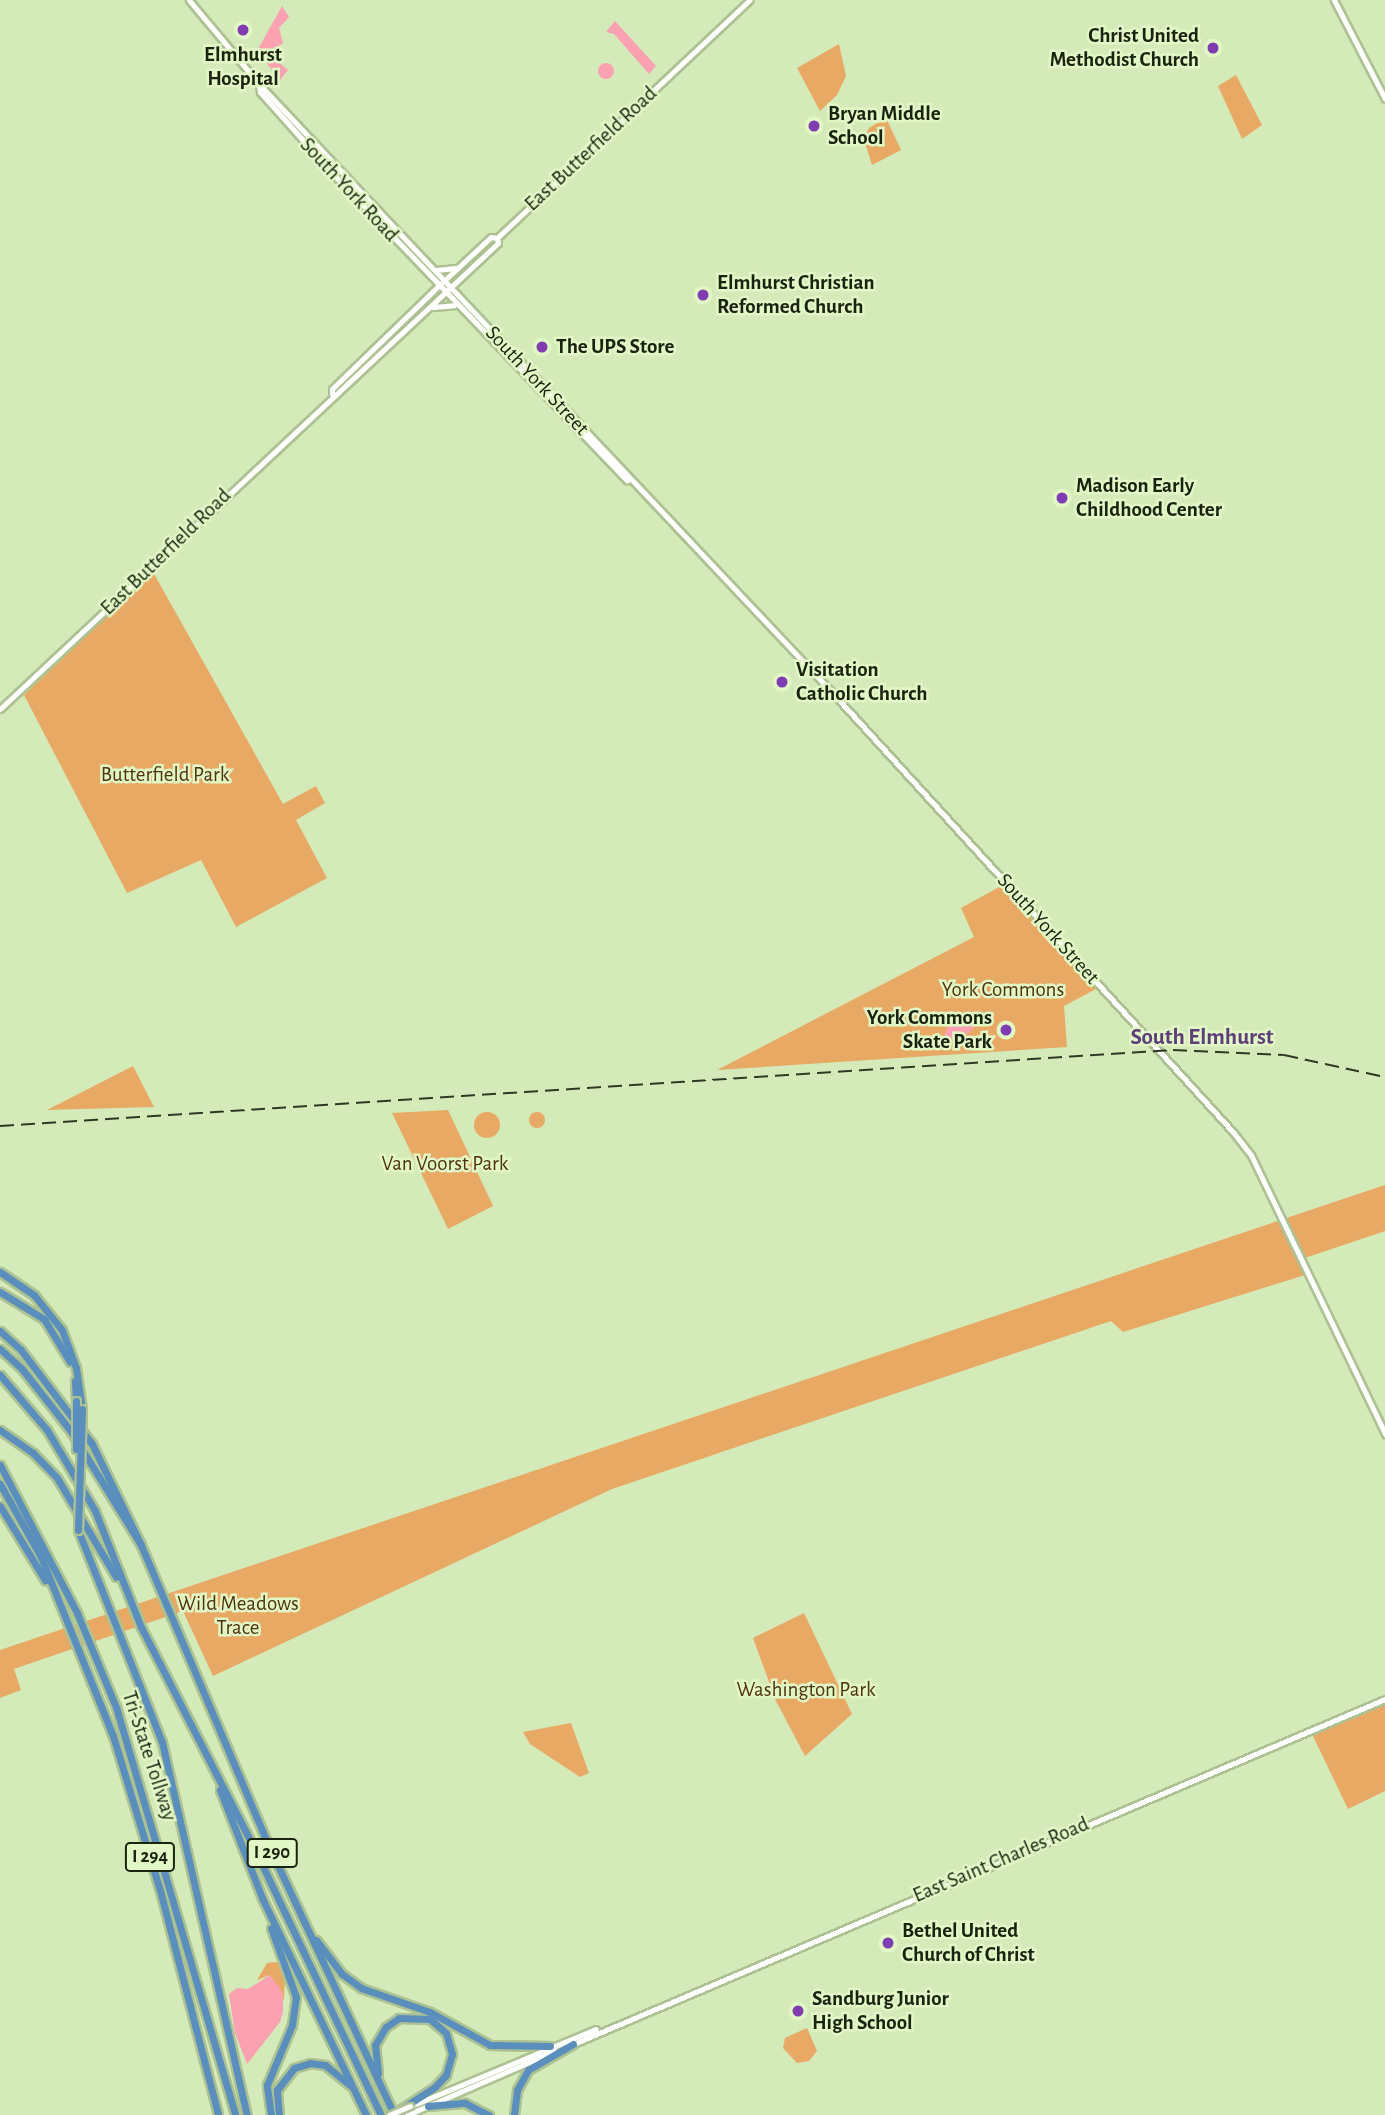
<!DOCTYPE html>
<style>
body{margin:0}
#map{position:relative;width:1385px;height:2115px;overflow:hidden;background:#d4eab8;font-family:"Alegreya Sans",sans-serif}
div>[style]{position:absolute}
.green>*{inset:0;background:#e8a965}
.round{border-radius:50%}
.water>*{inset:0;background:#fba1b2}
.roads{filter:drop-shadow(2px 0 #adc292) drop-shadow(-2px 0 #adc292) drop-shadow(0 2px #adc292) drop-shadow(0 -2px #adc292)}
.secondary>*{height:5px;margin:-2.5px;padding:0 2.5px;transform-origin:2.5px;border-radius:2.5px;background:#fff}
.highway>*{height:7px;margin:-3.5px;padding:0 3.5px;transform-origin:3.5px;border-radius:3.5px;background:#598ebd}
.rail>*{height:2px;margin-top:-1px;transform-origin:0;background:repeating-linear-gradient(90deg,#2f3823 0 14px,transparent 0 21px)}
.bridges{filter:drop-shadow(2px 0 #adc292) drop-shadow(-2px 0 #adc292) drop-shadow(0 2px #adc292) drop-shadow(0 -2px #adc292)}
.secondary-bridge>*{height:5px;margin:-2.5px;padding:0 2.5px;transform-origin:2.5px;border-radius:2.5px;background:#fff}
.highway-bridge>*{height:7px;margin:-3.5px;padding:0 3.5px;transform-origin:3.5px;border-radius:3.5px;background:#598ebd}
.dots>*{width:19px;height:19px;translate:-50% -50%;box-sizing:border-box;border:4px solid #e1f7c5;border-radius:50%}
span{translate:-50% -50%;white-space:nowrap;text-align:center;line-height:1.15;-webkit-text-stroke:5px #e1f7c5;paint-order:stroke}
.shield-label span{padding:2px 5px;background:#e1f7c5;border:2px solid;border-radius:5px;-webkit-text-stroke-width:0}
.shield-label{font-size:19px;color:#1a2210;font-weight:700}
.poi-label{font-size:21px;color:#1a2210;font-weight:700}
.right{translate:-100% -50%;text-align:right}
.left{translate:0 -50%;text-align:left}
.street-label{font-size:21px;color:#1a2210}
.park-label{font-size:21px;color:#51330e}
.neighbourhood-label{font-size:23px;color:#5e3e79;font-weight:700}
</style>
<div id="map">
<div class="green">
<div style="clip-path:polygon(839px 44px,846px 76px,837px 95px,820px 111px,797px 68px)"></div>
<div style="clip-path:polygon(1236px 75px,1262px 125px,1242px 139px,1218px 86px)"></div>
<div style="clip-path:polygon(886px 118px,901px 150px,872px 165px,864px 139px,869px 128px)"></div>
<div style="clip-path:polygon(153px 572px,283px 804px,316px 786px,325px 803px,296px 820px,327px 878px,236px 927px,201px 860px,127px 893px,24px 695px)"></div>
<div style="clip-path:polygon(1001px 886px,1096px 989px,1064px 1006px,1067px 1047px,717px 1070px,974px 937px,961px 908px)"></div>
<div style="clip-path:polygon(133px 1066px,154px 1107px,47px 1110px)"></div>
<div style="clip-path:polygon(448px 1110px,493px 1206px,448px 1229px,392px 1113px)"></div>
<div class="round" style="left:529px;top:1112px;width:16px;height:16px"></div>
<div class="round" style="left:474px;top:1112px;width:26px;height:26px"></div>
<div style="clip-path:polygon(1385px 1185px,1385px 1231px,1299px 1260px,1305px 1275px,1123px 1332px,1111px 1321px,612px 1489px,213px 1676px,183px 1611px,14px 1669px,21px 1690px,0 1698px,0 1650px)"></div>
<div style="clip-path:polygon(804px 1613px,852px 1714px,805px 1756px,776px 1701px,753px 1638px)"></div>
<div style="clip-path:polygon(1385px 1703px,1385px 1791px,1348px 1809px,1312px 1734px)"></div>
<div style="clip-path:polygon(571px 1723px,589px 1773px,580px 1777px,530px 1744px,523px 1732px)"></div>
<div style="clip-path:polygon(277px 1962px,285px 1979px,284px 2000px,270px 1975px,257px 1980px,267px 1963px)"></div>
<div style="clip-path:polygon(807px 2028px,817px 2051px,809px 2061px,797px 2063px,783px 2048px,785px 2038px)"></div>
</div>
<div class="water">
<div style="clip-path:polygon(282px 6px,289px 17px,279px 28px,283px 43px,268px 54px,288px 70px,280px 80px,257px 51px)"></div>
<div style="clip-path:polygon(615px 21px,656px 66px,649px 74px,614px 34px,606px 32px)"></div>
<div class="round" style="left:598px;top:63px;width:16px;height:16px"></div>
<div style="clip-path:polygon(957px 1017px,977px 1024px,960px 1041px,949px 1037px,946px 1045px,941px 1044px,948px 1026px,959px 1025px)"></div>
<div style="clip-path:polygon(270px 1975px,283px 1993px,283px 2012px,280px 2022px,247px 2064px,235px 2033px,229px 1994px,237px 1988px,248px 1989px)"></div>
</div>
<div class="roads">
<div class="secondary">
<div style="left:189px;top:0;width:109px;rotate:50.2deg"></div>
<div style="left:259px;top:84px;width:830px;rotate:46.71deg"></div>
<div style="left:828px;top:688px;width:601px;rotate:47.63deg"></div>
<div style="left:1233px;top:1132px;width:29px;rotate:52deg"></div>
<div style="left:1251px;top:1155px;width:310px;rotate:64.3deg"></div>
<div style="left:1334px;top:0;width:111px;rotate:62.7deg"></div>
<div style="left:259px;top:84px;width:8px;rotate:83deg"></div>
<div style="left:260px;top:92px;width:115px;rotate:48.2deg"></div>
<div style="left:337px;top:178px;width:419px;rotate:46.2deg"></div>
<div style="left:436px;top:270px;width:20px;rotate:-6deg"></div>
<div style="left:433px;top:307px;width:21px;rotate:-5deg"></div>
<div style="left:332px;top:394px;width:5px;rotate:-90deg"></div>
<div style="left:332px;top:389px;width:141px;rotate:-44.1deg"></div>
<div style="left:433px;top:291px;width:79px;rotate:-43deg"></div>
<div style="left:491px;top:237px;width:6px;rotate:9deg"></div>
<div style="left:0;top:709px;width:682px;rotate:-43.1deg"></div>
<div style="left:498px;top:243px;width:5px;rotate:-101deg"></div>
<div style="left:497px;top:238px;width:347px;rotate:-43.3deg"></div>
<div style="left:571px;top:2045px;width:884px;rotate:-23.03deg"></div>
<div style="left:411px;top:2106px;width:200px;rotate:-22.6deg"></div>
<div style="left:407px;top:2115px;width:161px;rotate:-23.4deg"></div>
</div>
<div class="highway">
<div style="left:0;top:1272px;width:41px;rotate:34.1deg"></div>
<div style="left:34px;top:1295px;width:45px;rotate:51.3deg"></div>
<div style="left:62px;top:1330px;width:40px;rotate:69.8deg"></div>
<div style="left:76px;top:1368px;width:41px;rotate:81.7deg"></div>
<div style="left:0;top:1292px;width:52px;rotate:31.5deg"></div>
<div style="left:44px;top:1319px;width:50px;rotate:58.8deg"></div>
<div style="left:0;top:1331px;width:28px;rotate:42deg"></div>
<div style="left:21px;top:1350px;width:118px;rotate:52.9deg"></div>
<div style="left:92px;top:1444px;width:112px;rotate:64.1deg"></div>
<div style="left:0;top:1349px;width:30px;rotate:42deg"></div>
<div style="left:22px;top:1369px;width:78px;rotate:51.8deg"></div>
<div style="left:70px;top:1430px;width:135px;rotate:58.3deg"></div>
<div style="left:141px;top:1545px;width:335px;rotate:67deg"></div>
<div style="left:272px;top:1853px;width:289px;rotate:65deg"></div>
<div style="left:0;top:1375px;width:72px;rotate:49.5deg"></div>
<div style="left:47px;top:1430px;width:94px;rotate:59.3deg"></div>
<div style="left:95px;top:1511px;width:125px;rotate:68.4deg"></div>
<div style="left:141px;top:1627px;width:250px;rotate:62.9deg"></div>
<div style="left:255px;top:1850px;width:293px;rotate:64.6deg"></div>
<div style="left:75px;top:1381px;width:20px;rotate:87deg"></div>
<div style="left:0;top:1430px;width:40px;rotate:34.9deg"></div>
<div style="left:33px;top:1453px;width:35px;rotate:46deg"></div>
<div style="left:57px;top:1478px;width:115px;rotate:59.2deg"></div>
<div style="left:0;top:1465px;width:167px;rotate:62.5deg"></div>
<div style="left:77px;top:1613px;width:102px;rotate:67.5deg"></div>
<div style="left:116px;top:1707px;width:425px;rotate:73.7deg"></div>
<div style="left:0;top:1484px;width:84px;rotate:60.7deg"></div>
<div style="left:41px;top:1557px;width:193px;rotate:68.1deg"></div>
<div style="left:113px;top:1736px;width:165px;rotate:73.1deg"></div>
<div style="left:161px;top:1894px;width:228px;rotate:75.5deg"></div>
<div style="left:0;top:1506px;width:87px;rotate:58.7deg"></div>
<div style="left:78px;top:1530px;width:228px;rotate:68.4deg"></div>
<div style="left:162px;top:1742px;width:383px;rotate:77.2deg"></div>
<div style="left:220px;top:1790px;width:116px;rotate:68.7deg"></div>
<div style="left:262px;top:1898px;width:241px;rotate:64.4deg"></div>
<div style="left:316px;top:1940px;width:43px;rotate:52.6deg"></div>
<div style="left:342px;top:1974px;width:24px;rotate:36deg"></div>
<div style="left:361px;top:1988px;width:73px;rotate:19.2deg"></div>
<div style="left:430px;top:2012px;width:68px;rotate:28.8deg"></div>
<div style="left:490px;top:2045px;width:60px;rotate:1deg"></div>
<div style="left:378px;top:2073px;width:28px;rotate:-96deg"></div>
<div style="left:375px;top:2045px;width:21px;rotate:-59deg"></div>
<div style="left:386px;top:2027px;width:16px;rotate:-35deg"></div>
<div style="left:399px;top:2018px;width:31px;rotate:2deg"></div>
<div style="left:430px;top:2019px;width:21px;rotate:41deg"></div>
<div style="left:446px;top:2033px;width:22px;rotate:74deg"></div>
<div style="left:452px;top:2054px;width:22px;rotate:106deg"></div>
<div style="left:446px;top:2075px;width:16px;rotate:133deg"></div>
<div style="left:435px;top:2087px;width:44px;rotate:147deg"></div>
<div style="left:428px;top:2106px;width:37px;rotate:-5deg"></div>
<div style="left:465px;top:2103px;width:27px;rotate:27deg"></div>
<div style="left:271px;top:2115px;width:30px;rotate:-98deg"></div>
<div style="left:267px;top:2085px;width:65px;rotate:-67.4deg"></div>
<div style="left:292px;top:2025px;width:28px;rotate:-82deg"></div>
<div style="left:296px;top:1997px;width:73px;rotate:-109.9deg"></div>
<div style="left:279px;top:2115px;width:25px;rotate:-95deg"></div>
<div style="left:277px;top:2090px;width:28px;rotate:-52deg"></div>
<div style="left:294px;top:2068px;width:17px;rotate:-17deg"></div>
<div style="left:310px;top:2063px;width:15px;rotate:8deg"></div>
<div style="left:325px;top:2065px;width:32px;rotate:39deg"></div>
<div style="left:514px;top:2115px;width:25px;rotate:-83deg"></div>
<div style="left:517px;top:2090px;width:23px;rotate:-61deg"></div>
<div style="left:528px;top:2070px;width:52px;rotate:-30deg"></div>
</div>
</div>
<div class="rail">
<div style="left:0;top:1126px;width:1175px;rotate:-3.71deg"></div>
<div style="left:1173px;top:1050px;width:111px;rotate:2.6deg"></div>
<div style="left:1284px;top:1055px;width:103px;rotate:12.3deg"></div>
</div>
<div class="bridges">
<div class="secondary-bridge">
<div style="left:389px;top:2115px;width:23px;rotate:-23deg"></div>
</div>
<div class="highway-bridge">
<div style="left:76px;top:1449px;width:48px;rotate:-90deg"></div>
<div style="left:78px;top:1530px;width:121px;rotate:-88.1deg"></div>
</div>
</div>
<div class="dots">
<div style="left:243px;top:30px;background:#7f3db1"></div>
<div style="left:1213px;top:48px;background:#7f3db1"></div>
<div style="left:814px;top:126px;background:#7f3db1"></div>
<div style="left:703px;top:295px;background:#7f3db1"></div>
<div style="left:542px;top:347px;background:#7f3db1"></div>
<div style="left:1062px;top:498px;background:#7f3db1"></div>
<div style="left:782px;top:682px;background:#7f3db1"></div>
<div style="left:1006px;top:1030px;background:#7f3db1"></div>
<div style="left:888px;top:1943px;background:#7f3db1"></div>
<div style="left:798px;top:2011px;background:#7f3db1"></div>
</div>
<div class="shield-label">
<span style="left:272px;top:1853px">I 290</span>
<span style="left:150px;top:1857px">I 294</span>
</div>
<div class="poi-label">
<span class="right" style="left:1199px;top:48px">Christ United<br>Methodist Church</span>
<span style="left:243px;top:67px">Elmhurst<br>Hospital</span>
<span class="left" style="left:828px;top:126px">Bryan Middle<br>School</span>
<span class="left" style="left:717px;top:295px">Elmhurst Christian<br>Reformed Church</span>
<span class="left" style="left:556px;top:347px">The UPS Store</span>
<span class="left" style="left:1076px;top:498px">Madison Early<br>Childhood Center</span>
<span class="left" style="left:796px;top:682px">Visitation<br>Catholic Church</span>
<span class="right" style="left:992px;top:1030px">York Commons<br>Skate Park</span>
<span class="left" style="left:902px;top:1943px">Bethel United<br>Church of Christ</span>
<span class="left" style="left:812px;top:2011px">Sandburg Junior<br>High School</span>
</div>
<div class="street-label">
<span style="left:591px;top:149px;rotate:-43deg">East Butterfield Road</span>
<span style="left:349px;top:190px;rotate:47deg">South York Road</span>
<span style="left:537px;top:381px;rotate:47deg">South York Street</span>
<span style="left:166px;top:552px;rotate:-44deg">East Butterfield Road</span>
<span style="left:1048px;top:929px;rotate:48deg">South York Street</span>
<span style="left:149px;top:1756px;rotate:72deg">Tri-State Tollway</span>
<span style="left:1001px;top:1860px;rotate:-23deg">East Saint Charles Road</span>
</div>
<div class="park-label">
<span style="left:165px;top:775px">Butterfield Park</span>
<span style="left:1003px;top:990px">York Commons</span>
<span style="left:445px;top:1164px">Van Voorst Park</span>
<span style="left:238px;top:1616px">Wild Meadows<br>Trace</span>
<span style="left:806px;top:1690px">Washington Park</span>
</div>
<div class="neighbourhood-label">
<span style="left:1202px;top:1038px">South Elmhurst</span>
</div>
</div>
